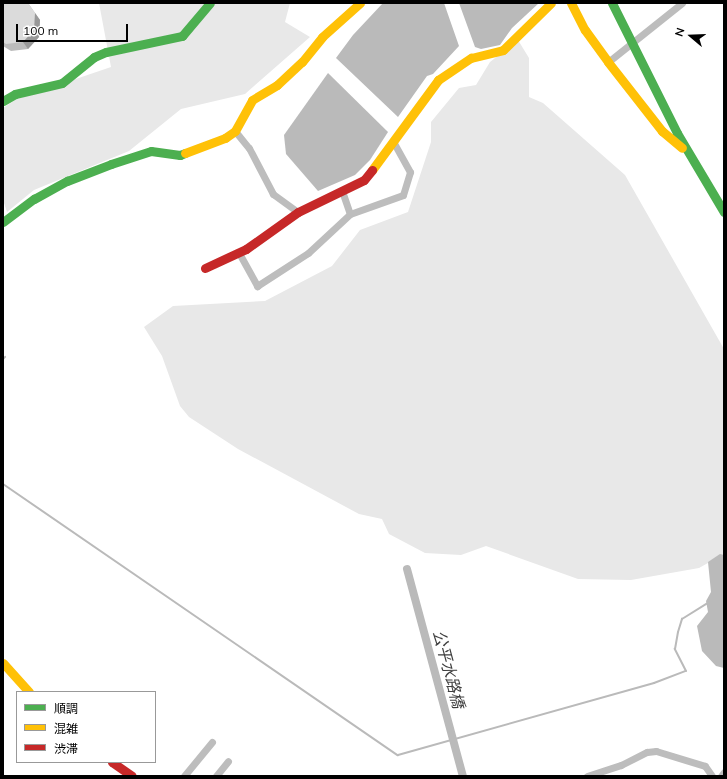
<!DOCTYPE html>
<meta charset="utf-8">
<style>
body{margin:0}
#map{position:relative;width:727px;height:779px;overflow:hidden;background:#fff;font-family:Mulish,"Noto Sans JP",sans-serif}
div>[style]{position:absolute}
.green>*{inset:0;background:#e8e8e8}
.water>*{inset:0;background:#bababa}
.stream>*{height:2px;margin:-1px;padding:0 1px;transform-origin:1px;border-radius:1px;background:#bababa}
.canal>*{height:8px;margin:-4px;padding:0 4px;transform-origin:4px;border-radius:4px;background:#bababa}
.street>*{height:7px;margin:-3.5px;padding:0 3.5px;transform-origin:3.5px;border-radius:3.5px;background:#bdbdbd}
.fast>*{height:9px;margin:-4.5px;padding:0 4.5px;transform-origin:4.5px;border-radius:4.5px;background:#4caf50}
.slow>*{height:9px;margin:-4.5px;padding:0 4.5px;transform-origin:4.5px;border-radius:4.5px;background:#ffc107}
.jam>*{height:9px;margin:-4.5px;padding:0 4.5px;transform-origin:4.5px;border-radius:4.5px;background:#c62828}
.wall>*{inset:0;background:#bcbcbc}
.shaded-wall>*{inset:0;background:#999}
.building>*{inset:0;background:#dbdbdb}
span{translate:-50% -50%;white-space:nowrap;text-align:center;line-height:1.15;-webkit-text-stroke:3px #fff;paint-order:stroke}
.water-label{font-size:16px;color:#3d3d3d;font-style:italic}
.frame{position:absolute;inset:0;border:4px solid #000;pointer-events:none}
.legend{position:absolute;left:16px;top:691px;width:140px;height:72px;box-sizing:border-box;background:#fff;border:1px solid #999;margin:0;padding:5px 7px;list-style:none;font-size:12px;color:#000}
.legend li{display:flex;align-items:center;gap:8px;height:20px}
.legend b{width:20px;border:1px solid #999}
.north{position:absolute;left:671px;top:16px;width:40px;height:40px;-webkit-text-stroke:3px #fff;paint-order:stroke;rotate:289deg;font-size:11px;font-weight:700;line-height:16px;text-align:center;color:#000}
.north::after{content:'';display:block;margin:auto;width:14px;height:18px;background:#000;clip-path:polygon(50% 0,100% 100%,50% 72%,0 100%)}
.scale{position:absolute;left:16px;top:24px;width:112px;height:18px;box-sizing:border-box;border:2px solid #000;border-top:0;padding-left:5px;font-size:12px;line-height:14px;white-space:nowrap;color:#000;-webkit-text-stroke:3px #fff;paint-order:stroke}
</style>
<div id="map">
<div class="green">
<div style="clip-path:polygon(99px 3px,290px 3px,285px 22px,310px 37px,245px 94px,181px 109px,129px 151px,34px 190px,7px 212px,3px 200px,3px 108px,17px 99px,111px 67px)"></div>
<div style="clip-path:polygon(518px 40px,529px 58px,529px 97px,543px 103px,625px 175px,724px 349px,724px 554px,699px 568px,631px 580px,578px 579px,486px 546px,461px 555px,425px 553px,389px 534px,382px 519px,359px 514px,238px 449px,189px 417px,180px 406px,162px 356px,144px 327px,173px 306px,265px 301px,332px 266px,360px 230px,408px 212px,431px 142px,431px 122px,459px 88px,476px 85px,490px 62px)"></div>
</div>
<div class="water">
<div style="clip-path:polygon(383px 3px,444px 3px,459px 46px,433px 74px,427px 76px,398px 117px,336px 58px,353px 35px)"></div>
<div style="clip-path:polygon(459px 3px,539px 3px,512px 28px,500px 45px,481px 49px,475px 47px)"></div>
<div style="clip-path:polygon(328px 73px,388px 132px,370px 160px,355px 175px,318px 191px,286px 154px,284px 135px)"></div>
<div style="clip-path:polygon(720px 554px,724px 555px,724px 668px,716px 666px,702px 651px,697px 626px,708px 612px,706px 601px,711px 592px,708px 562px)"></div>
</div>
<div class="stream">
<div style="left:3px;top:359px;width:3px;rotate:-45deg"></div>
<div style="left:3px;top:484px;width:479px;rotate:34.5deg"></div>
<div style="left:398px;top:755px;width:266px;rotate:-15.7deg"></div>
<div style="left:654px;top:683px;width:34px;rotate:-21deg"></div>
<div style="left:686px;top:671px;width:25px;rotate:-117deg"></div>
<div style="left:675px;top:649px;width:17px;rotate:-80deg"></div>
<div style="left:678px;top:632px;width:14px;rotate:-73deg"></div>
<div style="left:682px;top:619px;width:31px;rotate:-32deg"></div>
</div>
<div class="canal">
<div style="left:407px;top:569px;width:214px;rotate:74.9deg"></div>
</div>
<div class="street">
<div style="left:608px;top:62px;width:95px;rotate:-38.6deg"></div>
<div style="left:235px;top:131px;width:22px;rotate:51deg"></div>
<div style="left:249px;top:148px;width:52px;rotate:62.4deg"></div>
<div style="left:273px;top:194px;width:31px;rotate:36deg"></div>
<div style="left:342px;top:191px;width:24px;rotate:71deg"></div>
<div style="left:239px;top:253px;width:38px;rotate:61deg"></div>
<div style="left:257px;top:286px;width:61px;rotate:-32.9deg"></div>
<div style="left:308px;top:253px;width:57px;rotate:-42.9deg"></div>
<div style="left:350px;top:214px;width:56px;rotate:-19.7deg"></div>
<div style="left:403px;top:195px;width:24px;rotate:-73deg"></div>
<div style="left:410px;top:172px;width:35px;rotate:-119deg"></div>
<div style="left:184px;top:776px;width:44px;rotate:-50.5deg"></div>
<div style="left:216px;top:776px;width:19px;rotate:-51deg"></div>
<div style="left:587px;top:776px;width:36px;rotate:-18deg"></div>
<div style="left:621px;top:765px;width:29px;rotate:-27deg"></div>
<div style="left:647px;top:752px;width:9px;rotate:-6deg"></div>
<div style="left:656px;top:751px;width:51px;rotate:17deg"></div>
<div style="left:705px;top:766px;width:12px;rotate:55deg"></div>
<div style="left:721px;top:776px;width:5px;rotate:-53deg"></div>
</div>
<div class="fast">
<div style="left:612px;top:3px;width:145px;rotate:63.4deg"></div>
<div style="left:677px;top:133px;width:92px;rotate:59.3deg"></div>
<div style="left:3px;top:101px;width:14px;rotate:-30deg"></div>
<div style="left:15px;top:94px;width:48px;rotate:-13.2deg"></div>
<div style="left:62px;top:83px;width:41px;rotate:-39.1deg"></div>
<div style="left:94px;top:57px;width:13px;rotate:-23deg"></div>
<div style="left:106px;top:52px;width:78px;rotate:-11.9deg"></div>
<div style="left:182px;top:36px;width:43px;rotate:-49.7deg"></div>
<div style="left:3px;top:222px;width:39px;rotate:-37deg"></div>
<div style="left:34px;top:199px;width:38px;rotate:-29deg"></div>
<div style="left:67px;top:181px;width:47px;rotate:-21.1deg"></div>
<div style="left:111px;top:164px;width:42px;rotate:-18deg"></div>
<div style="left:151px;top:151px;width:29px;rotate:8deg"></div>
<div style="left:180px;top:155px;width:5px;rotate:-22deg"></div>
</div>
<div class="slow">
<div style="left:571px;top:3px;width:30px;rotate:63deg"></div>
<div style="left:585px;top:30px;width:39px;rotate:54deg"></div>
<div style="left:608px;top:62px;width:88px;rotate:52deg"></div>
<div style="left:662px;top:131px;width:26px;rotate:40deg"></div>
<div style="left:185px;top:153px;width:43px;rotate:-20.6deg"></div>
<div style="left:225px;top:138px;width:12px;rotate:-35deg"></div>
<div style="left:235px;top:131px;width:35px;rotate:-61deg"></div>
<div style="left:252px;top:100px;width:29px;rotate:-31deg"></div>
<div style="left:277px;top:85px;width:34px;rotate:-43deg"></div>
<div style="left:302px;top:62px;width:32px;rotate:-51deg"></div>
<div style="left:322px;top:37px;width:51px;rotate:-41.8deg"></div>
<div style="left:372px;top:170px;width:112px;rotate:-53.7deg"></div>
<div style="left:438px;top:80px;width:40px;rotate:-34deg"></div>
<div style="left:471px;top:58px;width:33px;rotate:-14deg"></div>
<div style="left:503px;top:50px;width:67px;rotate:-44.4deg"></div>
<div style="left:3px;top:663px;width:39px;rotate:48deg"></div>
</div>
<div class="jam">
<div style="left:205px;top:268px;width:45px;rotate:-24.9deg"></div>
<div style="left:246px;top:249px;width:64px;rotate:-35.4deg"></div>
<div style="left:298px;top:212px;width:73px;rotate:-25.9deg"></div>
<div style="left:364px;top:180px;width:13px;rotate:-51deg"></div>
<div style="left:112px;top:762px;width:24px;rotate:35deg"></div>
</div>
<div class="wall">
<div style="clip-path:polygon(3px 3px,28px 3px,40px 20px,39px 37px,28px 49px,11px 51px,3px 46px)"></div>
</div>
<div class="shaded-wall">
<div style="clip-path:polygon(35px 13px,40px 20px,39px 37px,28px 49px,23px 42px)"></div>
</div>
<div class="building">
<div style="clip-path:polygon(3px 3px,28px 3px,35px 13px,34px 30px,23px 42px,6px 44px,3px 42px)"></div>
</div>
<div class="water-label">
<span style="left:449px;top:669px;rotate:75deg">公平水路橋</span>
</div>
<div class="frame"></div>
<ul class="legend">
<li><b style="height:5px;background:#4caf50"></b>順調</li>
<li><b style="height:5px;background:#ffc107"></b>混雑</li>
<li><b style="height:5px;background:#c62828"></b>渋滞</li>
</ul>
<div class="north">N</div>
<div class="scale">100 m</div>
</div>
